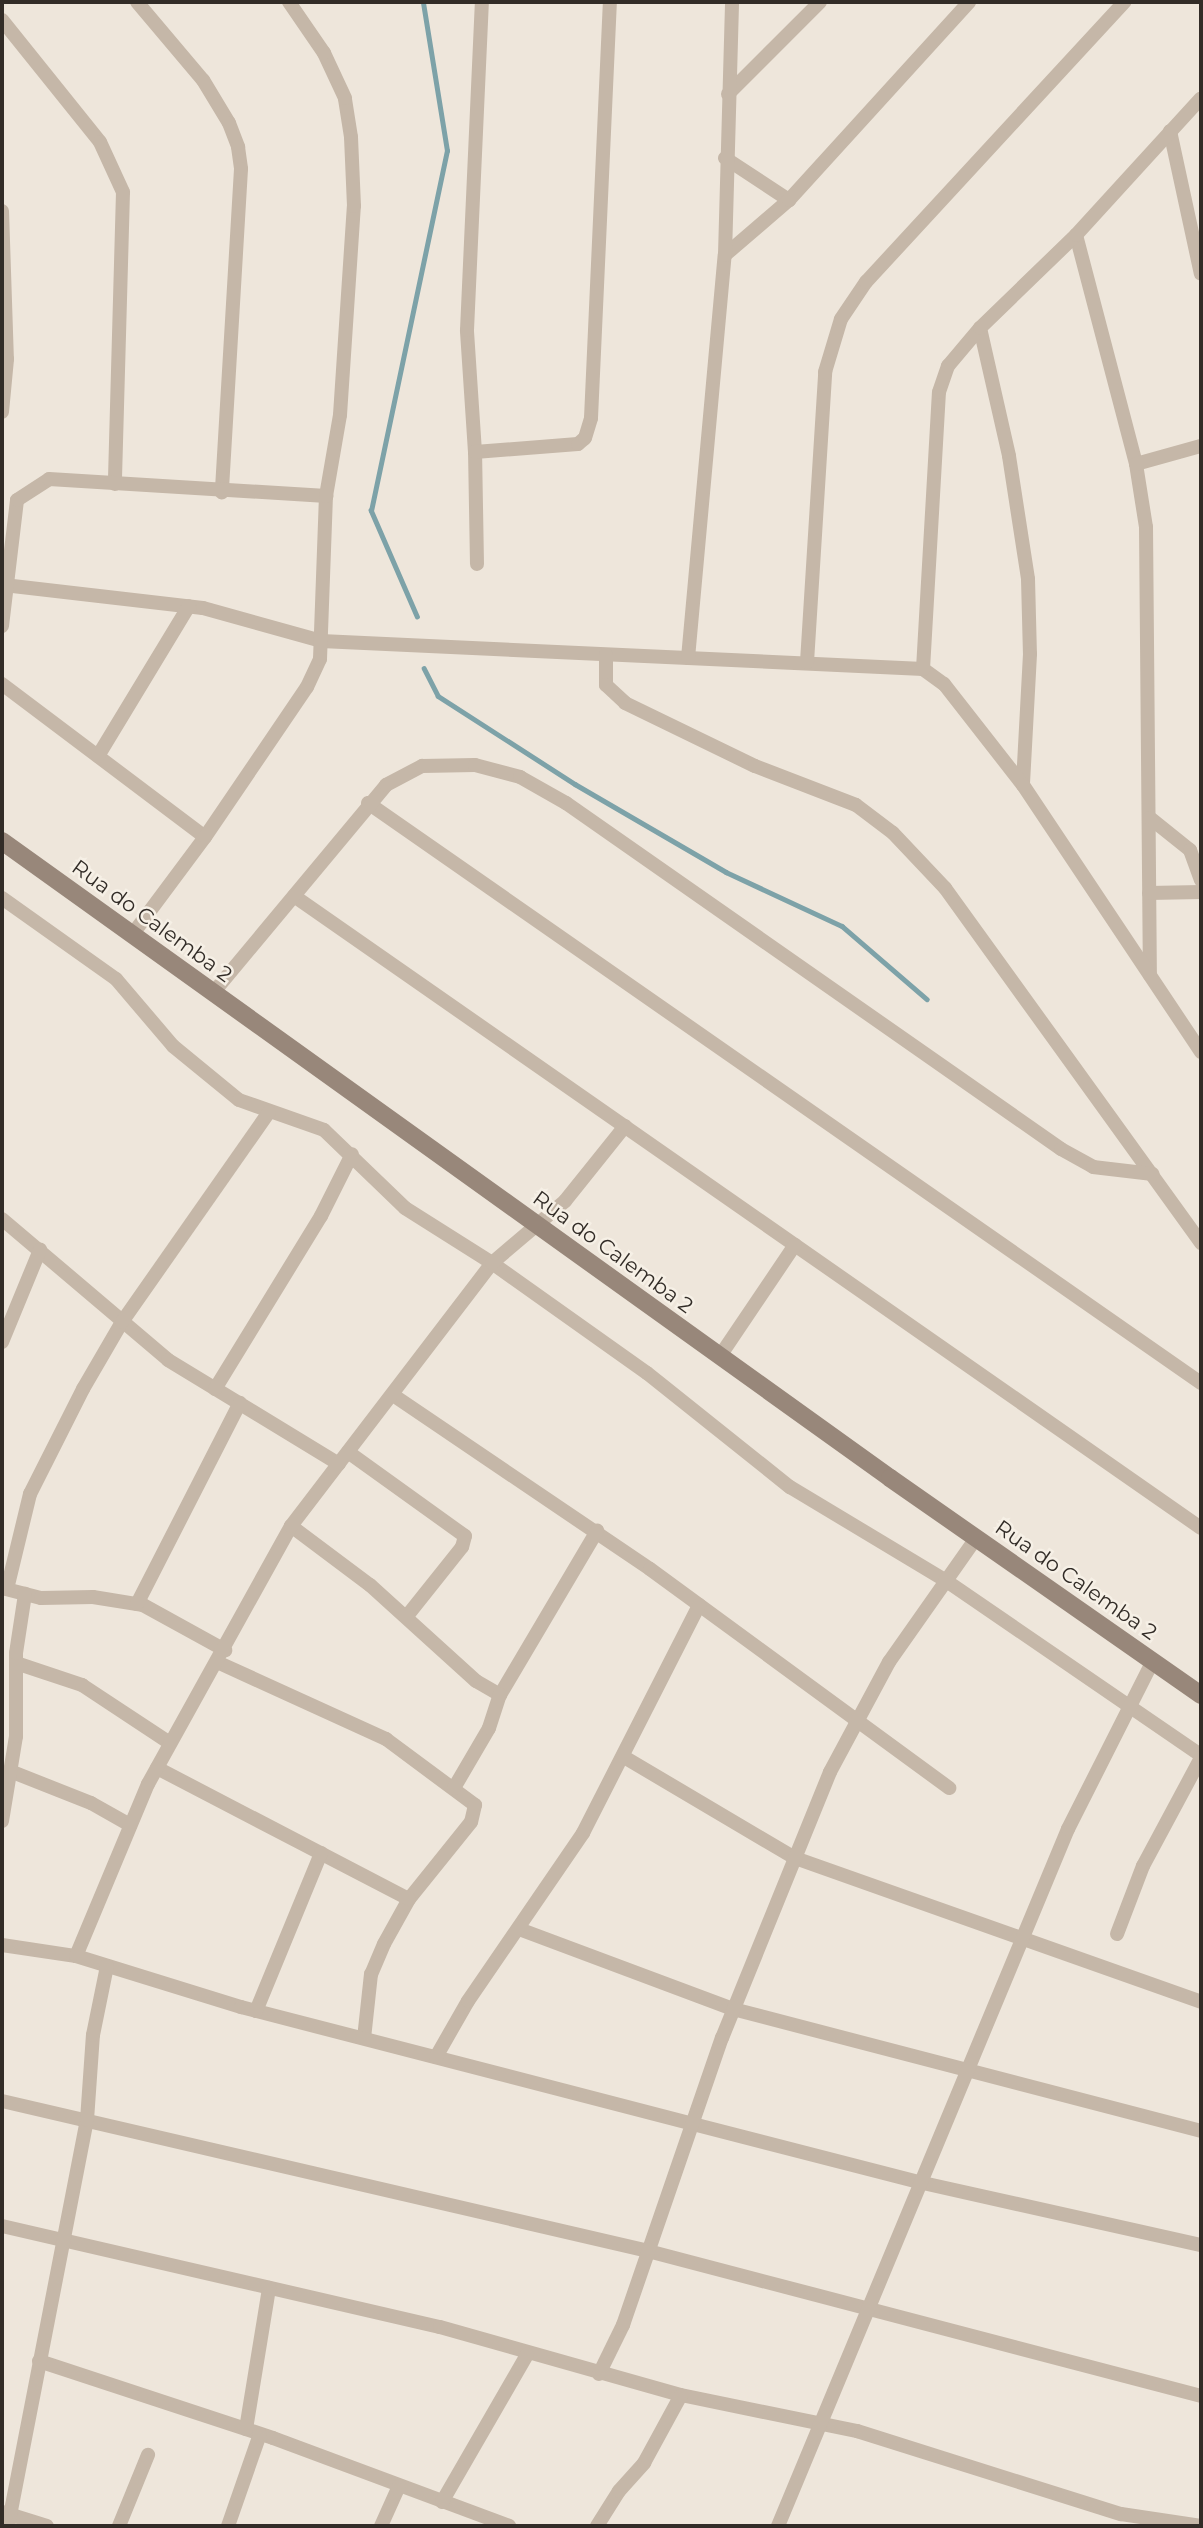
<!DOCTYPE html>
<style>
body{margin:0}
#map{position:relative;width:1203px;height:2528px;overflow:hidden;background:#eee6db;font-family:Montserrat,sans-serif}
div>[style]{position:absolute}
.stream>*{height:4.5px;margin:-2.25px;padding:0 2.25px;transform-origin:2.25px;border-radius:2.25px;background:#7da2a8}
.minor>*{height:14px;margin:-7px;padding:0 7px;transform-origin:7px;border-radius:7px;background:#c5b7a8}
.secondary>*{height:18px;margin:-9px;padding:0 9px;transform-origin:9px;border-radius:9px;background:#98877a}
span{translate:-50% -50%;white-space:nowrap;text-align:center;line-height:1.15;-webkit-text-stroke:5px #f6f0e6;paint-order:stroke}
.street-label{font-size:21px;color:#322c27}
.frame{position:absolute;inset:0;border:4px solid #322c27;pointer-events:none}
</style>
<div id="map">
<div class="stream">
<div style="left:417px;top:617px;width:116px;rotate:-113.5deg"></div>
<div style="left:371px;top:511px;width:368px;rotate:-78.1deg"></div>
<div style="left:447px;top:151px;width:151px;rotate:-99.2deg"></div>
<div style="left:424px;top:668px;width:31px;rotate:63deg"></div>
<div style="left:438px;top:696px;width:163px;rotate:32.7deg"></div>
<div style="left:575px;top:784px;width:175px;rotate:30.2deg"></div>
<div style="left:726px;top:872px;width:128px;rotate:25deg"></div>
<div style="left:842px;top:926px;width:112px;rotate:40.7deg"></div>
</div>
<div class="minor">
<div style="left:137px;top:2px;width:102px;rotate:49.8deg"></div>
<div style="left:203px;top:80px;width:50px;rotate:58.8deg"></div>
<div style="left:229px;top:123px;width:26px;rotate:69deg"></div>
<div style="left:238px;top:147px;width:22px;rotate:82deg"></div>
<div style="left:241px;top:169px;width:324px;rotate:93.4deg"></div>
<div style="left:2px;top:20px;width:156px;rotate:51.2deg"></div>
<div style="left:100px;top:142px;width:55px;rotate:65.3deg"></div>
<div style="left:123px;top:192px;width:292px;rotate:91.6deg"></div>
<div style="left:728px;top:94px;width:130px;rotate:-45deg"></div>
<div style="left:1170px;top:131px;width:146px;rotate:77.8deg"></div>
<div style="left:725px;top:158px;width:77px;rotate:33.3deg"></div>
<div style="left:2px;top:211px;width:148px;rotate:88.1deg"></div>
<div style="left:7px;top:359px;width:53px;rotate:95.4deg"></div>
<div style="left:1076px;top:235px;width:237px;rotate:75.3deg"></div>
<div style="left:1136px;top:464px;width:64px;rotate:81deg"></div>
<div style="left:1146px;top:527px;width:448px;rotate:89.5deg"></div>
<div style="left:725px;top:255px;width:84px;rotate:-40.7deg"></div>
<div style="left:789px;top:200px;width:268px;rotate:-47.7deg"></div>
<div style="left:980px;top:328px;width:131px;rotate:77.2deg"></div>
<div style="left:1009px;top:456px;width:124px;rotate:81.2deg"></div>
<div style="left:1028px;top:579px;width:75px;rotate:88.5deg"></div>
<div style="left:1030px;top:654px;width:131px;rotate:93.1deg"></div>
<div style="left:475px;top:452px;width:122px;rotate:-93.8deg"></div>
<div style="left:467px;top:330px;width:328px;rotate:-87.4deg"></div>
<div style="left:1136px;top:464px;width:67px;rotate:-15.5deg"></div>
<div style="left:477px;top:564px;width:112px;rotate:-91deg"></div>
<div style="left:475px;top:452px;width:103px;rotate:-4.4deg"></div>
<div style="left:578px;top:444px;width:9px;rotate:-41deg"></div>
<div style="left:585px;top:438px;width:21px;rotate:-73deg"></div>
<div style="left:591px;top:418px;width:416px;rotate:-87.4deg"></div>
<div style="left:4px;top:585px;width:200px;rotate:6.6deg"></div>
<div style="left:203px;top:608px;width:123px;rotate:15.6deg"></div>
<div style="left:321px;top:641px;width:603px;rotate:2.66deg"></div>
<div style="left:923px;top:669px;width:26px;rotate:36deg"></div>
<div style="left:944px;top:684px;width:128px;rotate:52deg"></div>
<div style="left:1023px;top:785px;width:321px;rotate:56.3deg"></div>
<div style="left:2px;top:626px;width:127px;rotate:-83.2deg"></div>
<div style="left:17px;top:500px;width:38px;rotate:-33deg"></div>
<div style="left:49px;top:479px;width:278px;rotate:3.5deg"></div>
<div style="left:606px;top:655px;width:30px;rotate:90deg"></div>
<div style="left:606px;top:685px;width:26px;rotate:43deg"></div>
<div style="left:625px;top:703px;width:144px;rotate:25.9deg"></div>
<div style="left:755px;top:766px;width:108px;rotate:21.1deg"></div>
<div style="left:856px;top:805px;width:46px;rotate:37.1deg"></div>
<div style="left:893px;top:833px;width:76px;rotate:46.6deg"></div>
<div style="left:945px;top:888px;width:438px;rotate:54.2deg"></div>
<div style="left:688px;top:658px;width:405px;rotate:-84.8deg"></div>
<div style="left:725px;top:255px;width:253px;rotate:-88.4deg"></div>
<div style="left:807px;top:662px;width:291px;rotate:-86.4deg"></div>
<div style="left:825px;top:372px;width:55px;rotate:-73.2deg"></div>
<div style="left:841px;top:319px;width:45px;rotate:-56deg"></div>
<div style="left:866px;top:282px;width:381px;rotate:-47.3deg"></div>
<div style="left:923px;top:669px;width:277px;rotate:-86.7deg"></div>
<div style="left:939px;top:392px;width:28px;rotate:-71deg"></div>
<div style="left:948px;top:366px;width:50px;rotate:-49.9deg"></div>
<div style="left:980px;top:328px;width:134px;rotate:-44.1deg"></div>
<div style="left:1076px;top:235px;width:185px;rotate:-47.6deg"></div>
<div style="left:2px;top:684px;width:254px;rotate:37deg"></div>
<div style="left:98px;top:756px;width:175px;rotate:-58.8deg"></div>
<div style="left:368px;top:803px;width:1015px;rotate:34.85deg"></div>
<div style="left:1150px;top:818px;width:51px;rotate:38.7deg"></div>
<div style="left:1190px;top:850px;width:32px;rotate:70deg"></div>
<div style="left:1149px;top:893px;width:52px;rotate:-1.1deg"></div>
<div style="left:294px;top:896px;width:1105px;rotate:34.87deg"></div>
<div style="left:2px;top:898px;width:140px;rotate:35.4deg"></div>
<div style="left:116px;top:979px;width:88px;rotate:49.6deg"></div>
<div style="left:173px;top:1046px;width:85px;rotate:39.3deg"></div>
<div style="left:239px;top:1100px;width:90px;rotate:19.4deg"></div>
<div style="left:324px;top:1130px;width:112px;rotate:43.9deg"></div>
<div style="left:405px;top:1208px;width:103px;rotate:32.3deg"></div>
<div style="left:492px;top:1263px;width:190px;rotate:35.4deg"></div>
<div style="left:647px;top:1373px;width:183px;rotate:38.6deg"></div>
<div style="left:790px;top:1487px;width:181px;rotate:31deg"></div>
<div style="left:945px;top:1580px;width:310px;rotate:34.4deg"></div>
<div style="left:132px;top:935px;width:122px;rotate:-53.3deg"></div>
<div style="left:205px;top:837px;width:181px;rotate:-55.8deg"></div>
<div style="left:307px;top:687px;width:31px;rotate:-65deg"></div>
<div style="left:320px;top:659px;width:163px;rotate:-87.9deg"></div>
<div style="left:326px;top:496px;width:82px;rotate:-80.2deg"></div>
<div style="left:340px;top:415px;width:209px;rotate:-86.2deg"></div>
<div style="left:354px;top:206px;width:69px;rotate:-92.5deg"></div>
<div style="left:351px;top:137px;width:39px;rotate:-99deg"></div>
<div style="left:345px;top:98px;width:50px;rotate:-115deg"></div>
<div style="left:324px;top:53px;width:62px;rotate:-124.5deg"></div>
<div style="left:213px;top:993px;width:271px;rotate:-50.2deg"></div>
<div style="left:386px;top:785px;width:41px;rotate:-27.8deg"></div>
<div style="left:422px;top:766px;width:53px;rotate:-1.1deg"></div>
<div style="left:475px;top:765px;width:47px;rotate:14.9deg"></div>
<div style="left:520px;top:777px;width:53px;rotate:29.5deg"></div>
<div style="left:566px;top:803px;width:604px;rotate:34.95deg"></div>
<div style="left:1061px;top:1149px;width:37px;rotate:29deg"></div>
<div style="left:1093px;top:1167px;width:60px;rotate:6.7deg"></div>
<div style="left:2px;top:1219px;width:218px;rotate:40.3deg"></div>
<div style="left:168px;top:1360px;width:200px;rotate:31.3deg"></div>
<div style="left:2px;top:1342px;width:100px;rotate:-67.6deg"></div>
<div style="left:720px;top:1356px;width:134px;rotate:-56deg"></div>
<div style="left:215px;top:1389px;width:203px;rotate:-58.5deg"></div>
<div style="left:321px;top:1216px;width:69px;rotate:-63.4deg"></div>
<div style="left:393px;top:1395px;width:310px;rotate:34.1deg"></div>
<div style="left:650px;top:1569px;width:371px;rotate:36.2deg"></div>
<div style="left:348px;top:1452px;width:144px;rotate:35.7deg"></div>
<div style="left:465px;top:1536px;width:11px;rotate:105deg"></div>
<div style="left:462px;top:1547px;width:88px;rotate:128.6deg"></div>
<div style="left:291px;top:1526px;width:99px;rotate:36.8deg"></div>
<div style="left:370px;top:1585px;width:143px;rotate:42.2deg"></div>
<div style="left:476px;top:1681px;width:28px;rotate:30deg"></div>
<div style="left:500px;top:1695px;width:191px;rotate:-59.4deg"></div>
<div style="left:2px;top:1588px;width:40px;rotate:14.4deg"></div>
<div style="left:41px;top:1598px;width:52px;rotate:-1.1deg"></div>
<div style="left:93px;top:1597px;width:51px;rotate:9.1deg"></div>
<div style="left:143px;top:1605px;width:94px;rotate:28.8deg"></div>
<div style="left:7px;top:1589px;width:98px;rotate:-76.4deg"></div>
<div style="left:30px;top:1494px;width:118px;rotate:-63.2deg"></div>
<div style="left:83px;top:1389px;width:78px;rotate:-59.8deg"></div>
<div style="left:122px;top:1322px;width:256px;rotate:-55deg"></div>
<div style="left:137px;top:1604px;width:226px;rotate:-62.9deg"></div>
<div style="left:217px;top:1662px;width:186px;rotate:24.5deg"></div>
<div style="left:386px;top:1739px;width:111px;rotate:36.6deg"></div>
<div style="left:475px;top:1805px;width:17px;rotate:103deg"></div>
<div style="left:471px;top:1822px;width:99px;rotate:128.8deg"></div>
<div style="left:409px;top:1899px;width:51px;rotate:119.1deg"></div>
<div style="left:384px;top:1944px;width:33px;rotate:113deg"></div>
<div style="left:371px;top:1974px;width:64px;rotate:96.2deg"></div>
<div style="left:16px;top:1663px;width:70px;rotate:18.4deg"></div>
<div style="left:82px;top:1685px;width:105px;rotate:33.4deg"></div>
<div style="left:624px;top:1757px;width:199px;rotate:30.6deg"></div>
<div style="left:795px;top:1858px;width:431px;rotate:19.5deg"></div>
<div style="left:157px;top:1768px;width:284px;rotate:27.5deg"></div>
<div style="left:10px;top:1771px;width:87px;rotate:21.6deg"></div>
<div style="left:91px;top:1803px;width:45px;rotate:29.4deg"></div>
<div style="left:454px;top:1788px;width:69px;rotate:-59.7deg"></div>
<div style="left:489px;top:1728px;width:35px;rotate:-72deg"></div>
<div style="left:2px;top:1821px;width:86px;rotate:-80.6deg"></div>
<div style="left:16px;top:1736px;width:83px;rotate:-90deg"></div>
<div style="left:16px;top:1653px;width:60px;rotate:-81.3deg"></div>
<div style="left:519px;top:1929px;width:228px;rotate:20.5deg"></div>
<div style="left:733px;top:2009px;width:484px;rotate:14.6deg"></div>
<div style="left:1117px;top:1934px;width:73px;rotate:-69.1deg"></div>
<div style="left:1143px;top:1866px;width:123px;rotate:-61.8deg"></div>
<div style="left:2px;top:1945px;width:75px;rotate:8.5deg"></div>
<div style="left:76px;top:1956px;width:173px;rotate:17.2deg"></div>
<div style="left:241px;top:2007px;width:467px;rotate:14.5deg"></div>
<div style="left:693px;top:2124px;width:237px;rotate:14.4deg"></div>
<div style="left:923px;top:2183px;width:285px;rotate:12.6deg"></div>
<div style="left:76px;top:1956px;width:186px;rotate:-67.3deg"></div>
<div style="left:148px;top:1784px;width:295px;rotate:-61deg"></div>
<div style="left:291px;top:1526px;width:331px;rotate:-52.6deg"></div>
<div style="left:492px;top:1263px;width:96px;rotate:-40.3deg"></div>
<div style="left:565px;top:1201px;width:96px;rotate:-51.3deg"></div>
<div style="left:256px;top:2011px;width:171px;rotate:-67.6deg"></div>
<div style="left:436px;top:2057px;width:64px;rotate:-60.3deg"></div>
<div style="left:468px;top:2001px;width:204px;rotate:-55.6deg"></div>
<div style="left:583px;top:1833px;width:256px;rotate:-63deg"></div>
<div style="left:2px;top:2101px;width:663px;rotate:13.07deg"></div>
<div style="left:648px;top:2251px;width:572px;rotate:14.69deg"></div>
<div style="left:2px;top:2226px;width:449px;rotate:13deg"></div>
<div style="left:440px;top:2327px;width:250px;rotate:15.8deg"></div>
<div style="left:681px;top:2395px;width:180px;rotate:11.6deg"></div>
<div style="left:857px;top:2431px;width:277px;rotate:17.5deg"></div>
<div style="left:1121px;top:2514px;width:81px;rotate:8.5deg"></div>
<div style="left:39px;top:2361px;width:246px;rotate:18.2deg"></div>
<div style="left:273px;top:2438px;width:252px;rotate:20.4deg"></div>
<div style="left:599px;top:2374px;width:55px;rotate:-63.9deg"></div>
<div style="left:623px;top:2325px;width:304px;rotate:-71deg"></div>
<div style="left:722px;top:2038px;width:287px;rotate:-67.9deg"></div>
<div style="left:830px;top:1772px;width:125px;rotate:-61.8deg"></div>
<div style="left:889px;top:1662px;width:151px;rotate:-54.9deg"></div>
<div style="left:246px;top:2429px;width:143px;rotate:-80.7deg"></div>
<div style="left:442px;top:2502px;width:170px;rotate:-60deg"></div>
<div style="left:2px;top:2512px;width:47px;rotate:17.3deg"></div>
<div style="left:8px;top:2526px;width:414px;rotate:-79deg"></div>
<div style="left:87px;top:2120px;width:85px;rotate:-86deg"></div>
<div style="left:93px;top:2035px;width:70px;rotate:-78.5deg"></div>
<div style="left:119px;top:2526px;width:77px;rotate:-67.8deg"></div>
<div style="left:228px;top:2526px;width:97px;rotate:-70.8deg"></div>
<div style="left:381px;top:2526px;width:44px;rotate:-65.8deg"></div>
<div style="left:597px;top:2526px;width:41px;rotate:-57.8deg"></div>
<div style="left:619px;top:2491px;width:38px;rotate:-48deg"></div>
<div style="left:644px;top:2463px;width:77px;rotate:-61.4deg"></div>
<div style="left:778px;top:2526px;width:755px;rotate:-67.41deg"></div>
<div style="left:1068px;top:1829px;width:188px;rotate:-63.2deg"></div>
</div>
<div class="secondary">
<div style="left:2px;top:841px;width:1093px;rotate:35.65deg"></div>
<div style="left:890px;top:1478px;width:379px;rotate:34.9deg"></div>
</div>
<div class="street-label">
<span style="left:152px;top:921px;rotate:36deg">Rua do Calemba 2</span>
<span style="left:613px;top:1252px;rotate:36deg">Rua do Calemba 2</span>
<span style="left:1076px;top:1580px;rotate:35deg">Rua do Calemba 2</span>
</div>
<div class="frame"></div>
</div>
